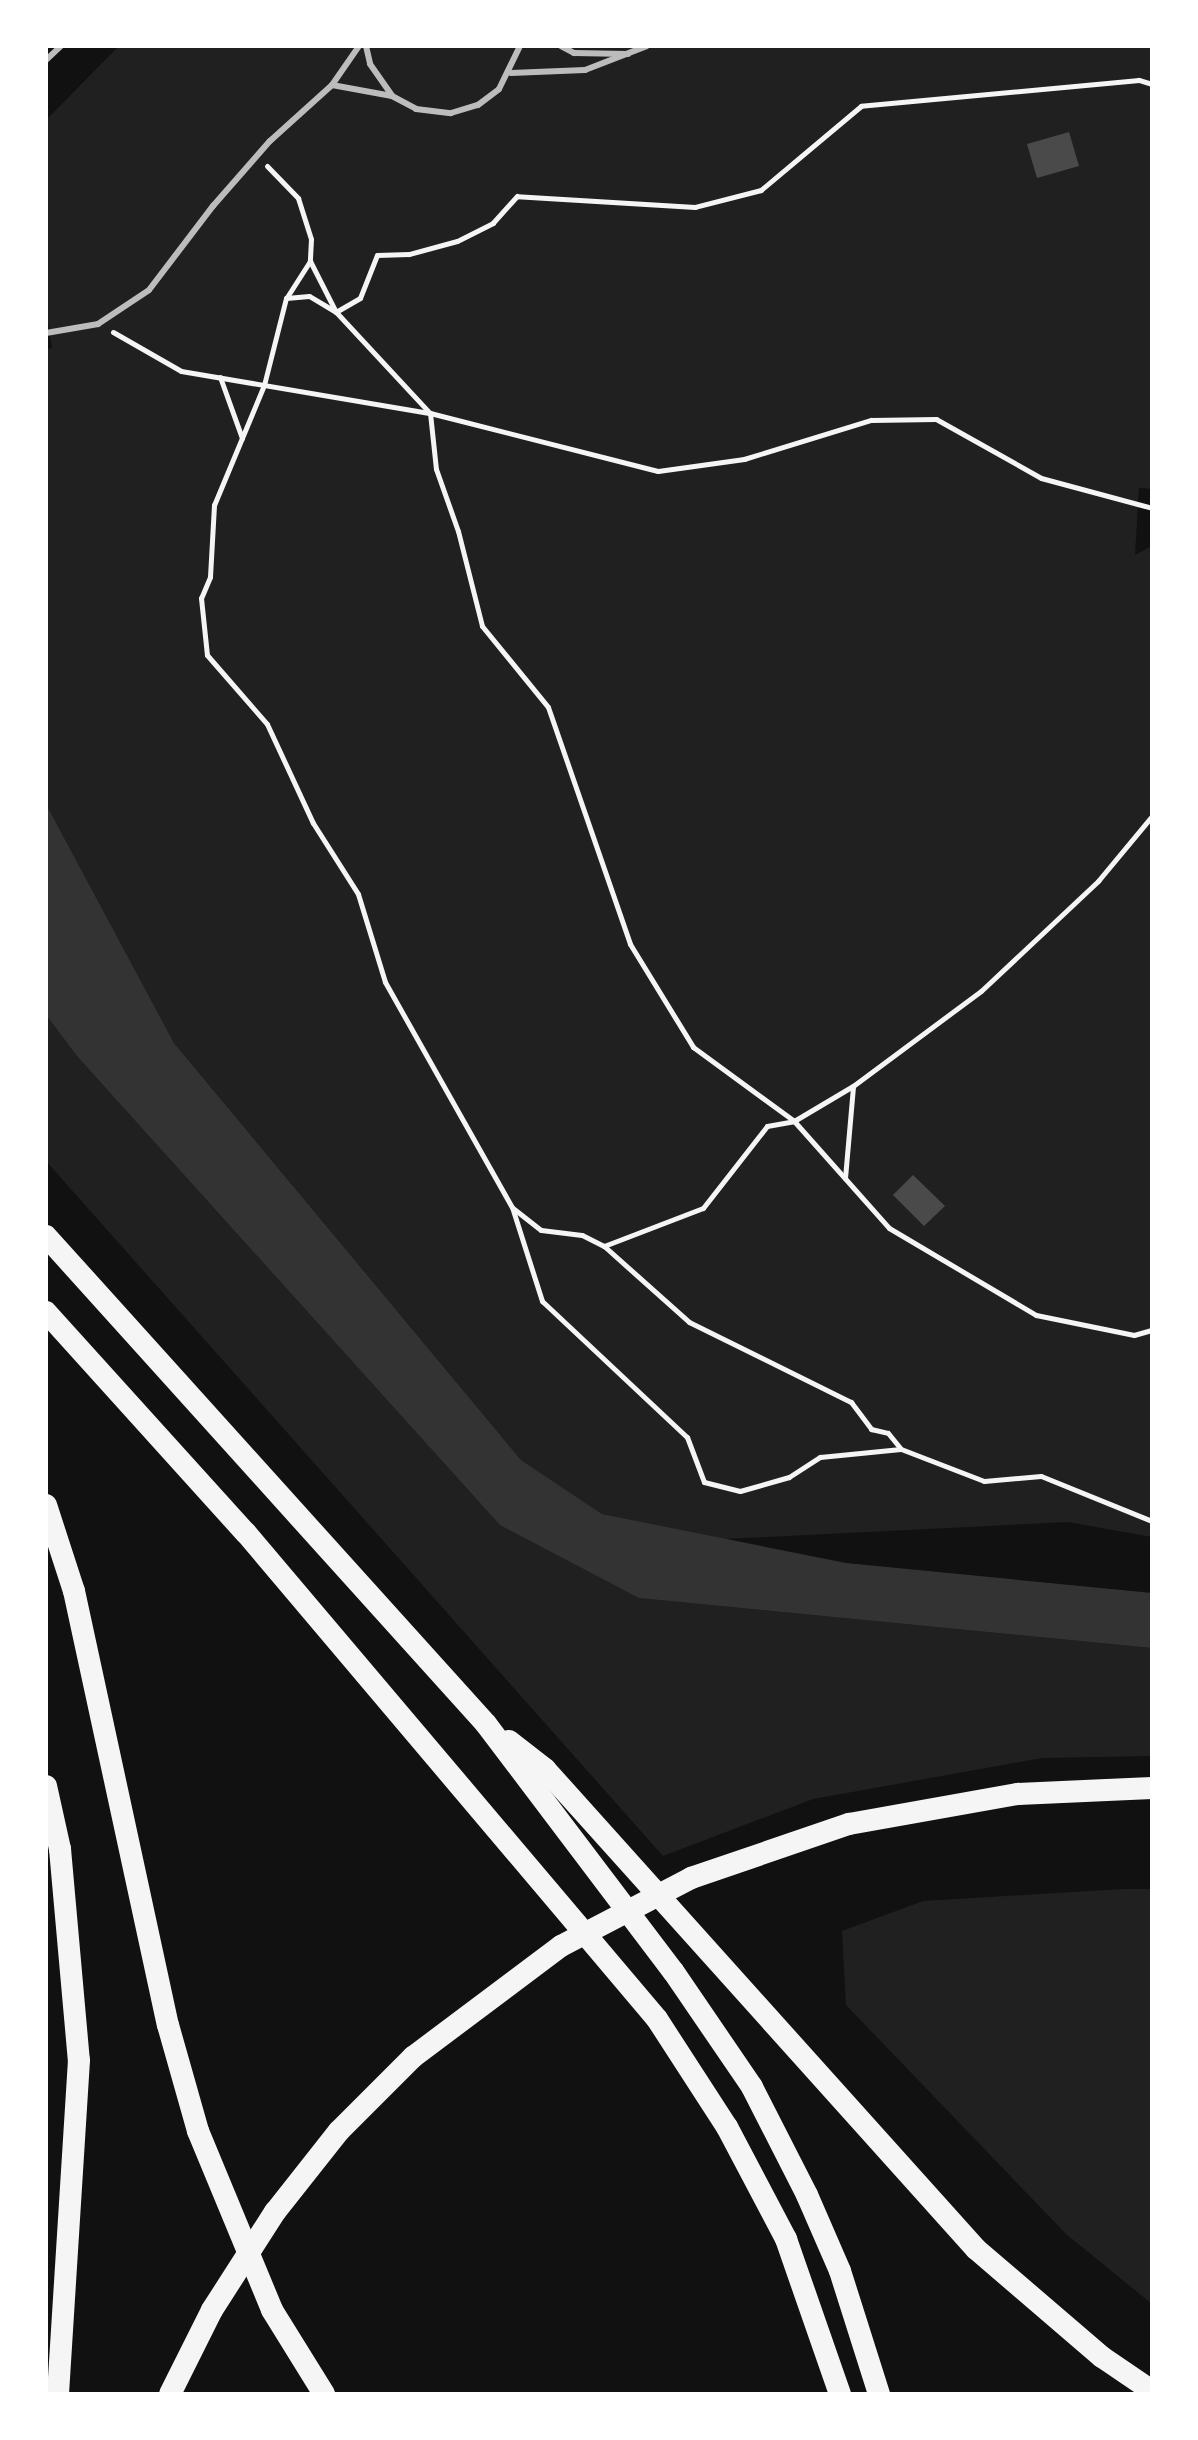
<!DOCTYPE html>
<style>
body{margin:0}
#map{position:relative;width:1198px;height:2440px;overflow:hidden;background:#111;font-family:"DM Sans",sans-serif}
div>[style]{position:absolute}
.green>*{inset:0;background:#202020}
.water>*{inset:0;background:#333}
.building>*{inset:0;background:#4a4a4a}
.path>*{height:5px;margin:-2.5px;padding:0 2.5px;transform-origin:2.5px;border-radius:2.5px;background:#f5f5f5}
.service>*{height:6px;margin:-3px;padding:0 3px;transform-origin:3px;border-radius:3px;background:#bcbcbc}
.motorway>*{height:22px;margin:-11px;padding:0 11px;transform-origin:11px;border-radius:11px;background:#f5f5f5}
span{translate:-50% -50%;white-space:nowrap;text-align:center;line-height:1.15;-webkit-text-stroke:6px #fff;paint-order:stroke}
.frame{position:absolute;inset:0;border:48px solid #fff;pointer-events:none}
</style>
<div id="map">
<div class="green">
<div style="clip-path:polygon(119px 46px,1152px 46px,1152px 489px,1139px 488px,1135px 555px,1152px 546px,1152px 1537px,1068px 1522px,725px 1539px,602px 1514px,521px 1460px,174px 1043px,46px 804px,46px 349px,52px 348px,46px 312px,46px 120px)"></div>
<div style="clip-path:polygon(46px 1015px,77px 1056px,639px 1598px,1152px 1648px,1152px 1756px,1042px 1758px,813px 1799px,663px 1856px,46px 1161px)"></div>
<div style="clip-path:polygon(1122px 1889px,1152px 1889px,1152px 2304px,1066px 2234px,846px 2005px,842px 1931px,923px 1901px)"></div>
</div>
<div class="water">
<div style="clip-path:polygon(46px 804px,174px 1043px,521px 1460px,602px 1514px,846px 1563px,1152px 1593px,1152px 1648px,639px 1598px,500px 1525px,77px 1056px,46px 1015px)"></div>
</div>
<div class="building">
<div style="clip-path:polygon(1069px 132px,1079px 166px,1037px 178px,1027px 144px)"></div>
<div style="clip-path:polygon(913px 1175px,945px 1206px,924px 1226px,893px 1195px)"></div>
</div>
<div class="path">
<div style="left:1152px;top:84px;width:14px;rotate:-163deg"></div>
<div style="left:1139px;top:80px;width:279px;rotate:174.7deg"></div>
<div style="left:861px;top:106px;width:131px;rotate:140deg"></div>
<div style="left:761px;top:190px;width:68px;rotate:165.6deg"></div>
<div style="left:695px;top:207px;width:178px;rotate:-176.5deg"></div>
<div style="left:517px;top:196px;width:36px;rotate:132deg"></div>
<div style="left:493px;top:223px;width:40px;rotate:153.4deg"></div>
<div style="left:457px;top:241px;width:50px;rotate:164.8deg"></div>
<div style="left:409px;top:254px;width:32px;rotate:178deg"></div>
<div style="left:377px;top:255px;width:46px;rotate:111.6deg"></div>
<div style="left:360px;top:298px;width:28px;rotate:150deg"></div>
<div style="left:336px;top:312px;width:31px;rotate:-149deg"></div>
<div style="left:309px;top:296px;width:23px;rotate:175deg"></div>
<div style="left:286px;top:298px;width:90px;rotate:104.2deg"></div>
<div style="left:264px;top:385px;width:130px;rotate:112.6deg"></div>
<div style="left:214px;top:505px;width:72px;rotate:93.2deg"></div>
<div style="left:210px;top:577px;width:23px;rotate:113deg"></div>
<div style="left:201px;top:598px;width:57px;rotate:84deg"></div>
<div style="left:207px;top:655px;width:91px;rotate:49deg"></div>
<div style="left:267px;top:724px;width:109px;rotate:65.1deg"></div>
<div style="left:313px;top:823px;width:84px;rotate:57.6deg"></div>
<div style="left:358px;top:894px;width:92px;rotate:72.9deg"></div>
<div style="left:385px;top:982px;width:258px;rotate:60.6deg"></div>
<div style="left:512px;top:1207px;width:99px;rotate:72.3deg"></div>
<div style="left:542px;top:1301px;width:199px;rotate:43.2deg"></div>
<div style="left:687px;top:1437px;width:48px;rotate:69.3deg"></div>
<div style="left:704px;top:1482px;width:37px;rotate:14deg"></div>
<div style="left:740px;top:1491px;width:51px;rotate:-15.9deg"></div>
<div style="left:789px;top:1477px;width:37px;rotate:-33deg"></div>
<div style="left:820px;top:1457px;width:81px;rotate:-5.6deg"></div>
<div style="left:901px;top:1449px;width:89px;rotate:21.1deg"></div>
<div style="left:984px;top:1481px;width:57px;rotate:-5deg"></div>
<div style="left:1041px;top:1476px;width:120px;rotate:22.1deg"></div>
<div style="left:267px;top:166px;width:45px;rotate:45.9deg"></div>
<div style="left:298px;top:198px;width:43px;rotate:72.4deg"></div>
<div style="left:311px;top:239px;width:22px;rotate:93deg"></div>
<div style="left:310px;top:261px;width:57px;rotate:63deg"></div>
<div style="left:336px;top:312px;width:138px;rotate:47.1deg"></div>
<div style="left:430px;top:413px;width:56px;rotate:83.9deg"></div>
<div style="left:436px;top:469px;width:66px;rotate:70.5deg"></div>
<div style="left:458px;top:531px;width:98px;rotate:75.8deg"></div>
<div style="left:482px;top:626px;width:104px;rotate:50.8deg"></div>
<div style="left:548px;top:707px;width:251px;rotate:70.9deg"></div>
<div style="left:630px;top:944px;width:121px;rotate:58.5deg"></div>
<div style="left:693px;top:1047px;width:125px;rotate:36.2deg"></div>
<div style="left:794px;top:1121px;width:143px;rotate:48.4deg"></div>
<div style="left:889px;top:1228px;width:171px;rotate:30.6deg"></div>
<div style="left:1036px;top:1315px;width:100px;rotate:11.5deg"></div>
<div style="left:1134px;top:1335px;width:19px;rotate:-16deg"></div>
<div style="left:287px;top:297px;width:43px;rotate:-57.4deg"></div>
<div style="left:113px;top:332px;width:78px;rotate:29.8deg"></div>
<div style="left:181px;top:371px;width:253px;rotate:9.6deg"></div>
<div style="left:430px;top:413px;width:235px;rotate:14.3deg"></div>
<div style="left:658px;top:471px;width:87px;rotate:-7.9deg"></div>
<div style="left:744px;top:459px;width:133px;rotate:-17.1deg"></div>
<div style="left:871px;top:420px;width:65px;rotate:-0.9deg"></div>
<div style="left:936px;top:419px;width:120px;rotate:29.3deg"></div>
<div style="left:1041px;top:478px;width:115px;rotate:15.1deg"></div>
<div style="left:220px;top:377px;width:65px;rotate:70.2deg"></div>
<div style="left:845px;top:1178px;width:92px;rotate:-85deg"></div>
<div style="left:514px;top:1209px;width:34px;rotate:38deg"></div>
<div style="left:541px;top:1230px;width:41px;rotate:7deg"></div>
<div style="left:582px;top:1235px;width:25px;rotate:27deg"></div>
<div style="left:604px;top:1246px;width:114px;rotate:41.8deg"></div>
<div style="left:689px;top:1322px;width:181px;rotate:26.3deg"></div>
<div style="left:851px;top:1402px;width:34px;rotate:53deg"></div>
<div style="left:871px;top:1429px;width:17px;rotate:13deg"></div>
<div style="left:888px;top:1433px;width:19px;rotate:51deg"></div>
<div style="left:604px;top:1246px;width:106px;rotate:-21deg"></div>
<div style="left:703px;top:1208px;width:104px;rotate:-52deg"></div>
<div style="left:767px;top:1126px;width:27px;rotate:-10deg"></div>
<div style="left:794px;top:1121px;width:69px;rotate:-30.7deg"></div>
<div style="left:853px;top:1086px;width:159px;rotate:-36.6deg"></div>
<div style="left:981px;top:991px;width:161px;rotate:-43.2deg"></div>
<div style="left:1098px;top:881px;width:85px;rotate:-50.3deg"></div>
</div>
<div class="service">
<div style="left:366px;top:46px;width:18px;rotate:77deg"></div>
<div style="left:370px;top:64px;width:39px;rotate:55deg"></div>
<div style="left:392px;top:96px;width:27px;rotate:28deg"></div>
<div style="left:416px;top:109px;width:35px;rotate:7deg"></div>
<div style="left:451px;top:113px;width:28px;rotate:-17deg"></div>
<div style="left:478px;top:105px;width:26px;rotate:-37deg"></div>
<div style="left:499px;top:89px;width:48px;rotate:-64deg"></div>
<div style="left:561px;top:46px;width:15px;rotate:28deg"></div>
<div style="left:574px;top:53px;width:54px;rotate:1.1deg"></div>
<div style="left:46px;top:60px;width:21px;rotate:-43deg"></div>
<div style="left:511px;top:73px;width:74px;rotate:-2.3deg"></div>
<div style="left:585px;top:70px;width:66px;rotate:-21.2deg"></div>
<div style="left:332px;top:85px;width:61px;rotate:10.4deg"></div>
<div style="left:46px;top:333px;width:53px;rotate:-9.8deg"></div>
<div style="left:98px;top:324px;width:61px;rotate:-33.7deg"></div>
<div style="left:149px;top:290px;width:106px;rotate:-52.7deg"></div>
<div style="left:213px;top:206px;width:86px;rotate:-48.8deg"></div>
<div style="left:270px;top:141px;width:84px;rotate:-42.1deg"></div>
<div style="left:332px;top:85px;width:47px;rotate:-55.3deg"></div>
</div>
<div class="motorway">
<div style="left:46px;top:1236px;width:657px;rotate:47.96deg"></div>
<div style="left:486px;top:1724px;width:310px;rotate:52.9deg"></div>
<div style="left:673px;top:1971px;width:140px;rotate:55.7deg"></div>
<div style="left:752px;top:2087px;width:121px;rotate:63deg"></div>
<div style="left:807px;top:2195px;width:83px;rotate:66.5deg"></div>
<div style="left:840px;top:2271px;width:129px;rotate:72.4deg"></div>
<div style="left:46px;top:1312px;width:298px;rotate:47.9deg"></div>
<div style="left:246px;top:1533px;width:636px;rotate:49.78deg"></div>
<div style="left:657px;top:2019px;width:129px;rotate:57.1deg"></div>
<div style="left:727px;top:2127px;width:127px;rotate:62.2deg"></div>
<div style="left:786px;top:2239px;width:164px;rotate:70.8deg"></div>
<div style="left:46px;top:1505px;width:90px;rotate:72deg"></div>
<div style="left:74px;top:1591px;width:444px;rotate:77.8deg"></div>
<div style="left:168px;top:2025px;width:110px;rotate:74.2deg"></div>
<div style="left:198px;top:2131px;width:194px;rotate:67.5deg"></div>
<div style="left:272px;top:2310px;width:99px;rotate:58.2deg"></div>
<div style="left:509px;top:1741px;width:46px;rotate:37.9deg"></div>
<div style="left:545px;top:1769px;width:645px;rotate:48.08deg"></div>
<div style="left:976px;top:2249px;width:166px;rotate:40.6deg"></div>
<div style="left:1102px;top:2357px;width:60px;rotate:34.2deg"></div>
<div style="left:46px;top:1786px;width:65px;rotate:77.5deg"></div>
<div style="left:60px;top:1849px;width:212px;rotate:84.9deg"></div>
<div style="left:79px;top:2060px;width:335px;rotate:93.6deg"></div>
<div style="left:170px;top:2394px;width:94px;rotate:-63.4deg"></div>
<div style="left:212px;top:2310px;width:117px;rotate:-57.3deg"></div>
<div style="left:275px;top:2212px;width:103px;rotate:-51.7deg"></div>
<div style="left:339px;top:2131px;width:105px;rotate:-45deg"></div>
<div style="left:413px;top:2057px;width:185px;rotate:-36.9deg"></div>
<div style="left:561px;top:1946px;width:147px;rotate:-27.6deg"></div>
<div style="left:691px;top:1878px;width:167px;rotate:-18.9deg"></div>
<div style="left:849px;top:1824px;width:172px;rotate:-10.1deg"></div>
<div style="left:1018px;top:1794px;width:134px;rotate:-2.6deg"></div>
</div>
<div class="frame"></div>
</div>
